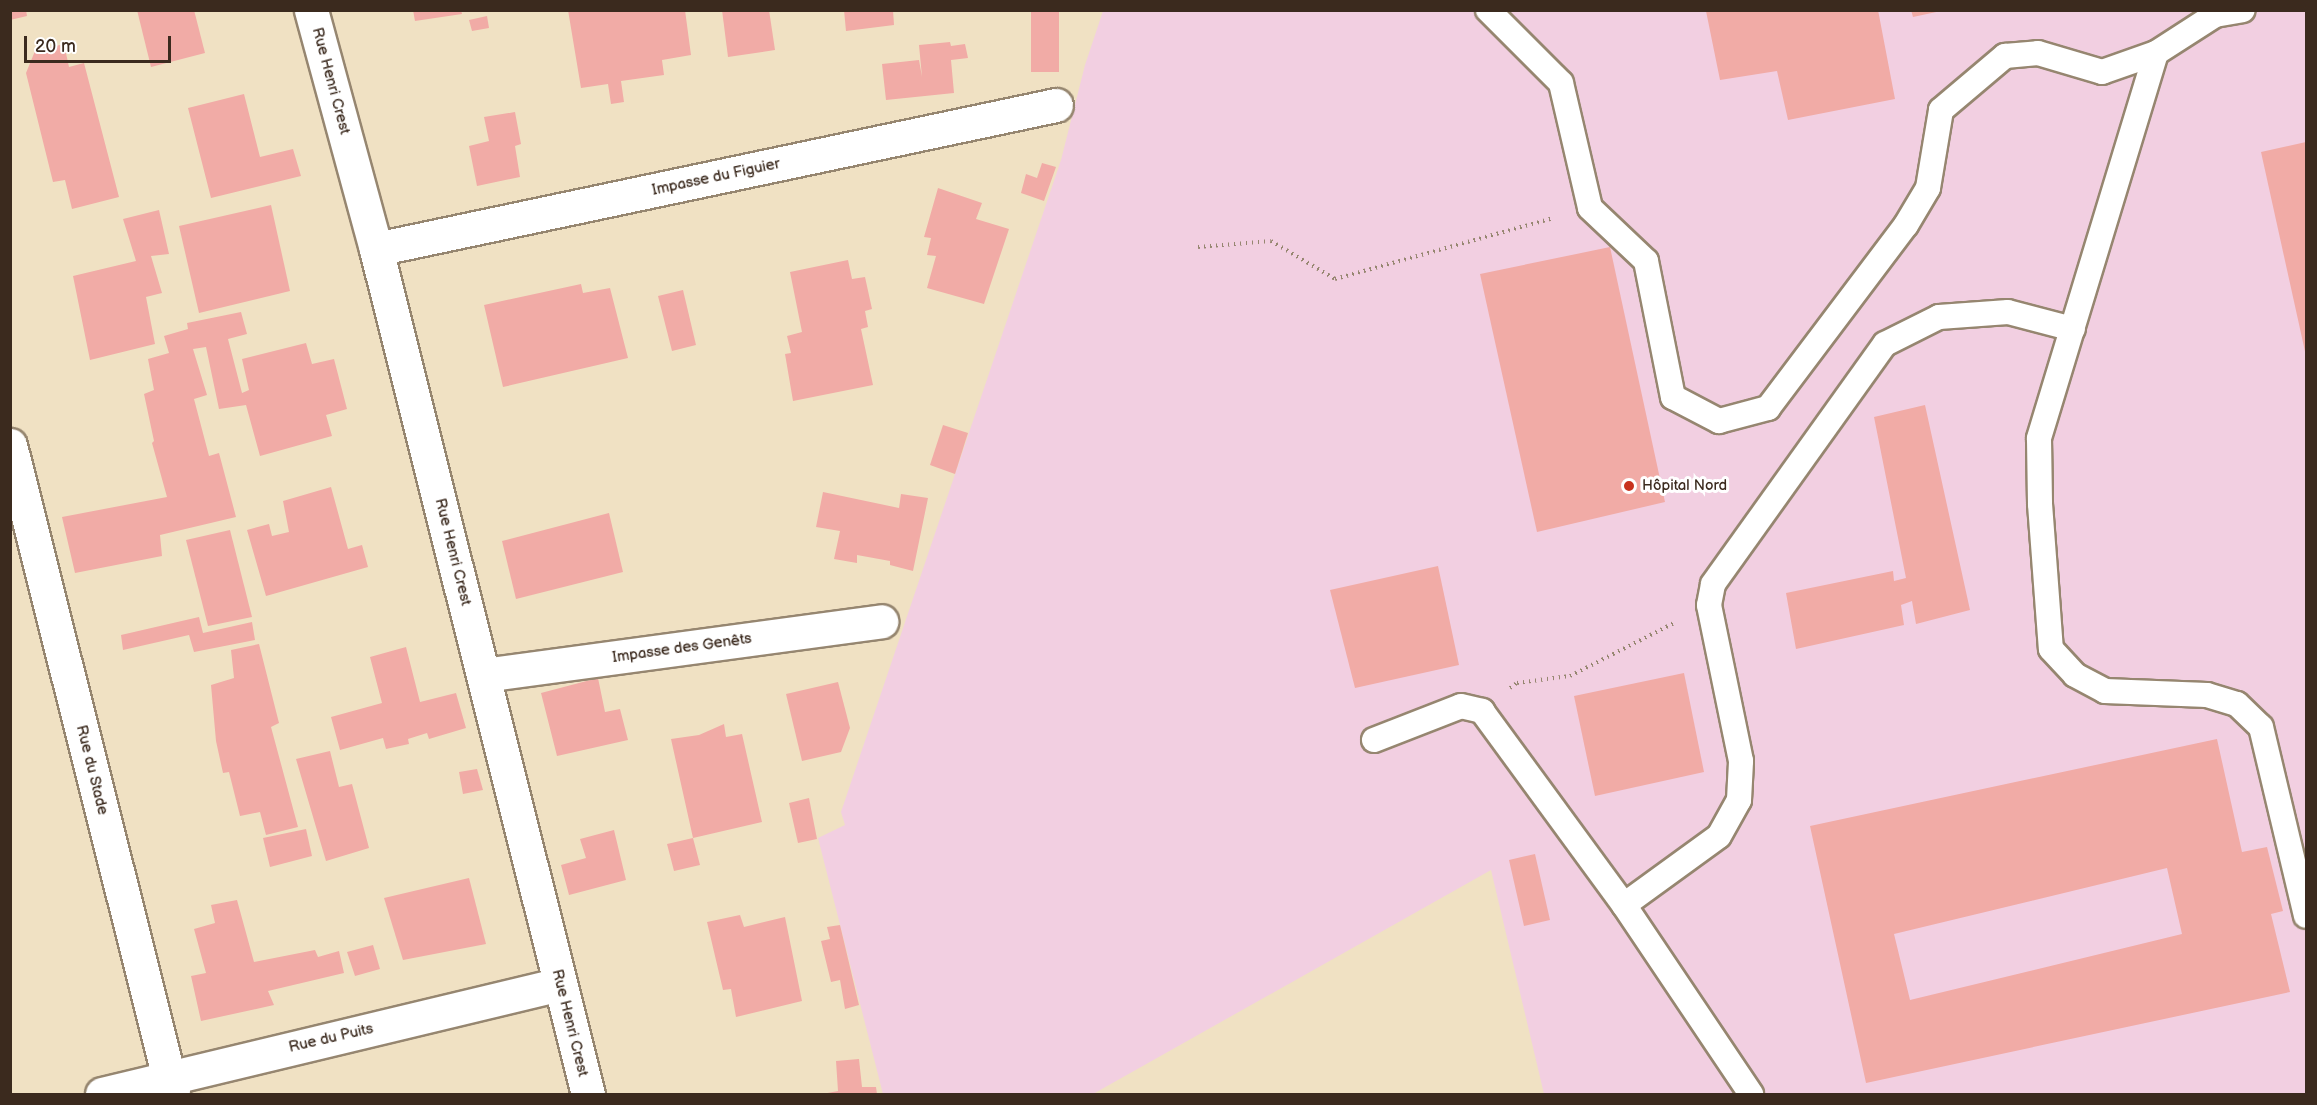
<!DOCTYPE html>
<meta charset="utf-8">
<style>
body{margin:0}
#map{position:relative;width:2317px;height:1105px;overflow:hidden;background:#f0e1c3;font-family:"Balsamiq Sans",sans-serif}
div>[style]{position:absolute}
.built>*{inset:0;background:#f2cfe1}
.building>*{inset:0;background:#f1aba6}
.path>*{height:4px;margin-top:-2px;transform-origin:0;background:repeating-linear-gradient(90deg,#968670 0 1.5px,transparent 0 6px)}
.roads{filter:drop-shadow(2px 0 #968670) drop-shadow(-2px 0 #968670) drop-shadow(0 2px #968670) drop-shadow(0 -2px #968670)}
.lane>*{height:24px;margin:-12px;padding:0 12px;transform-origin:12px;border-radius:12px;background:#fff}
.street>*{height:33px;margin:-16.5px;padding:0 16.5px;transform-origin:16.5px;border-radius:16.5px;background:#fff}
.dots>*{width:16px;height:16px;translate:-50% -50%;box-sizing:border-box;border:3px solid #fff;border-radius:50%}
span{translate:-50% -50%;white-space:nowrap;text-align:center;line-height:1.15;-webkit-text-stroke:6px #fff;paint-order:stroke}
.street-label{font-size:15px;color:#3b2a1e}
.poi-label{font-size:15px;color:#3b2a1e}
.left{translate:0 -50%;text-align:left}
.frame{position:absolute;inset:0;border:12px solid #3b2a1e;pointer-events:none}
.scale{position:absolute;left:24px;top:36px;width:147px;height:27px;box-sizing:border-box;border:3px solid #3b2a1e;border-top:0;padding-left:8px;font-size:18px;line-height:21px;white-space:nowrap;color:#3b2a1e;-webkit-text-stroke:4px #fff;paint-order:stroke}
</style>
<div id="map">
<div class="built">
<div style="clip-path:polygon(1103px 11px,2306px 11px,2306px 1094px,1544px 1094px,1491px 870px,1093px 1094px,883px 1094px,818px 838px,845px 825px,841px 812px,1061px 160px,1085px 65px)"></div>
</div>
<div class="building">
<div style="clip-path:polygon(10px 10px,26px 10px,27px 16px,10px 20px)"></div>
<div style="clip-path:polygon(137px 10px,194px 10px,205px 53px,151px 67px)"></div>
<div style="clip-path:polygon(413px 10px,461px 10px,462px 14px,415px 21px)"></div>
<div style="clip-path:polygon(568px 10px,685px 10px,691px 55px,662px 60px,664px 75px,621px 81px,624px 102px,611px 104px,608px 84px,581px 88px)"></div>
<div style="clip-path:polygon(722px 10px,769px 10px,775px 50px,728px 57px)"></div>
<div style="clip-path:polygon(844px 10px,893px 10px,894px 25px,846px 31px)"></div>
<div style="clip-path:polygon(1031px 10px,1059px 10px,1059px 72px,1031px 72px)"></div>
<div style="clip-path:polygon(1878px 10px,1895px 99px,1788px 120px,1777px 71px,1720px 80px,1706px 11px)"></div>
<div style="clip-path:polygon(1911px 10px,1941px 10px,1941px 11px,1913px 17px)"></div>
<div style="clip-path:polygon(487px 16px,489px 28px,472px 31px,469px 20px)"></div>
<div style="clip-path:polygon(950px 42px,951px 46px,965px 44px,968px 58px,951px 60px,954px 93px,886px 100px,882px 64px,919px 60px,922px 77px,919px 45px)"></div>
<div style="clip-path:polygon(64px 44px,69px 67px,84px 63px,119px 197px,72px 209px,65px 180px,53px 182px,26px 73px,35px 51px)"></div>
<div style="clip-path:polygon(244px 94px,260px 157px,293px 149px,301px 176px,211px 198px,188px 108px)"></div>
<div style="clip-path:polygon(515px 112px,521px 144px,515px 146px,520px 177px,477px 186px,469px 146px,489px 141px,484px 117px)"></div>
<div style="clip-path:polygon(2306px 142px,2306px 356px,2261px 152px)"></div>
<div style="clip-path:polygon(1042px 163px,1056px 167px,1044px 201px,1021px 193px,1026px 174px,1037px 178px)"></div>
<div style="clip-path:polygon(938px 188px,982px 203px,976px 219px,1009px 229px,984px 304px,927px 288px,936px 256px,927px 255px,931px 238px,924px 237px)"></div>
<div style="clip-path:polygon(271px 205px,290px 291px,199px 313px,179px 226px)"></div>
<div style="clip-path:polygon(159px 210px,169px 254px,151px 256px,162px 293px,146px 297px,155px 344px,90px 360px,73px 276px,136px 261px,123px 219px)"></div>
<div style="clip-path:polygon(1610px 247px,1665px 502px,1537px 532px,1480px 274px)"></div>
<div style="clip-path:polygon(848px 260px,852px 279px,865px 277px,872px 309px,865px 311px,868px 327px,861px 329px,873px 385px,793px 401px,785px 354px,791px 353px,787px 336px,802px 332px,790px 272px)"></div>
<div style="clip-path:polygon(581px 284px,583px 293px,610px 288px,628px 358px,503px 387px,484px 305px)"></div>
<div style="clip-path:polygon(683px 290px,696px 345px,672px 351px,658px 296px)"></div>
<div style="clip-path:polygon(241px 312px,247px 334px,228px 339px,242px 393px,249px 390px,242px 359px,306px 343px,312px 364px,334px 359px,347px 409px,326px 415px,332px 436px,260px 456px,246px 405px,219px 409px,206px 347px,193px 349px,207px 395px,194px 399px,209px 456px,219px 453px,236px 517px,160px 535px,162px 556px,75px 573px,62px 517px,167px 497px,152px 443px,154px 441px,144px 394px,154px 390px,148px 359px,169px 353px,164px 336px,188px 329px,187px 323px)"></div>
<div style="clip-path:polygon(1925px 405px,1970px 610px,1916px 624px,1912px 601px,1901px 605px,1904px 625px,1796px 649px,1786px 593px,1893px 571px,1894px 581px,1906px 578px,1874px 417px)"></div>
<div style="clip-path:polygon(943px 425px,968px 433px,955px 474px,930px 465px)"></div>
<div style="clip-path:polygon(331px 487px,348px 549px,362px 545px,368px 567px,266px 596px,247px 530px,269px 524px,272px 536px,289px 532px,283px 501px)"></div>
<div style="clip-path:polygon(823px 492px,899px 508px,901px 494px,928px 498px,913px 571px,890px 565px,890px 561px,857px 555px,857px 563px,834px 559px,840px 531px,816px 527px)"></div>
<div style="clip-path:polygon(609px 513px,623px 572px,516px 599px,502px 541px)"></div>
<div style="clip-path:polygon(230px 530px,252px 617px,208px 626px,186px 540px)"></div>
<div style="clip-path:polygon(1438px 566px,1459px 665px,1355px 688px,1330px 590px)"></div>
<div style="clip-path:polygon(199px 617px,203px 633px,252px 622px,255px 640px,194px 652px,189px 635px,123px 650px,121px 635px)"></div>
<div style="clip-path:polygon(259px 644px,279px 723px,271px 727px,298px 827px,266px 835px,260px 812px,240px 816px,229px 772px,223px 773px,216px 741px,211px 685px,234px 678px,231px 650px)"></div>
<div style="clip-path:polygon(406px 647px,420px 702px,456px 693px,466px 728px,429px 739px,427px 733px,408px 739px,409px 744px,386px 749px,383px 738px,340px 750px,331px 717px,382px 703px,370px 657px)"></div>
<div style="clip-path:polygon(1684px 673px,1704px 772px,1595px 796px,1574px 696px)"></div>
<div style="clip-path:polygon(598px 678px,605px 712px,620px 709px,628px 740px,557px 756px,541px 693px)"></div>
<div style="clip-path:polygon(838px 682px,850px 728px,841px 752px,802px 761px,786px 694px)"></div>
<div style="clip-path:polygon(724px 724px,726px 737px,742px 734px,762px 822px,693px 838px,700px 865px,674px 871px,667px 844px,693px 838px,671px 739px,699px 735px)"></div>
<div style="clip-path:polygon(evenodd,2217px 739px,2242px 852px,2267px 847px,2283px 911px,2271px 914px,2290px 992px,1866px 1083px,1810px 826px,2217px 739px,2167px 868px,2182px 934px,1910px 1000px,1894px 934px,2167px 868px)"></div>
<div style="clip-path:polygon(330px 751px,339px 787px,352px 784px,369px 848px,326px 861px,296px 759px)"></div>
<div style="clip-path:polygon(477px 769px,483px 790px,463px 794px,459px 772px)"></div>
<div style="clip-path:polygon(809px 798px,817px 839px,798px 843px,789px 803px)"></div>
<div style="clip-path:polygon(306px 829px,312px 856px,270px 867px,263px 838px)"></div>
<div style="clip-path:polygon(614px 830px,626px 880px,569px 895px,561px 865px,586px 858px,580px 839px)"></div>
<div style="clip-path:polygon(1535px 854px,1550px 920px,1524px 926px,1509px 860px)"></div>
<div style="clip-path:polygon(469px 878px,486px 944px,403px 960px,384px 898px)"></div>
<div style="clip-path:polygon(237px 900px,254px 962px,315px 950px,318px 957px,339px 951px,344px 973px,268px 991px,274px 1005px,201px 1021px,191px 976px,206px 973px,194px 929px,215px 923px,211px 905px)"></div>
<div style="clip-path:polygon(740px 915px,744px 927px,785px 917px,802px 1001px,736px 1017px,731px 989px,723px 990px,707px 922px)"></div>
<div style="clip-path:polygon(840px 925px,859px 1005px,845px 1009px,840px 980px,831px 982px,821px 941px,830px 939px,827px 927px)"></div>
<div style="clip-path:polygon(373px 945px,380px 969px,355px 976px,347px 952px)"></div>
<div style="clip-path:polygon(859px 1059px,862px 1087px,876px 1087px,877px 1094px,822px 1094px,838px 1091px,836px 1061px)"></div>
</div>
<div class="path">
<div style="left:1198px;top:247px;width:73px;rotate:-4.7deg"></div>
<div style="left:1271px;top:241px;width:74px;rotate:30.7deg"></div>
<div style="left:1335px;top:279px;width:226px;rotate:-15.6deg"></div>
<div style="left:1510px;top:688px;width:9px;rotate:-36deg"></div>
<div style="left:1517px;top:683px;width:53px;rotate:-7.5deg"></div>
<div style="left:1570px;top:676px;width:117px;rotate:-27deg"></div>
</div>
<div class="roads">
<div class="lane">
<div style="left:1488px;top:10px;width:103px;rotate:45deg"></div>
<div style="left:1561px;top:83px;width:128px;rotate:76.9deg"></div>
<div style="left:1590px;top:208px;width:77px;rotate:43.4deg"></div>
<div style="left:1646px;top:261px;width:139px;rotate:78.8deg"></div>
<div style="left:1673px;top:397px;width:52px;rotate:27.6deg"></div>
<div style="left:1719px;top:421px;width:51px;rotate:-14.9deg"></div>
<div style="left:1768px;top:408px;width:229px;rotate:-53deg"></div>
<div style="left:1906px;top:225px;width:43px;rotate:-59.3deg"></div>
<div style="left:1928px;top:188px;width:79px;rotate:-80.5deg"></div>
<div style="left:1941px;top:110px;width:84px;rotate:-40.2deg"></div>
<div style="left:2005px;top:56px;width:33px;rotate:-5deg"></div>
<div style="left:2038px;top:53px;width:67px;rotate:16.5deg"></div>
<div style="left:2102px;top:72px;width:57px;rotate:-19.4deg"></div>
<div style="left:2156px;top:53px;width:70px;rotate:-32.8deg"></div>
<div style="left:2215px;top:15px;width:28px;rotate:-10deg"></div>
<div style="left:2156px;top:53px;width:403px;rotate:106.9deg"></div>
<div style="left:2039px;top:439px;width:65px;rotate:89.1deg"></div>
<div style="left:2040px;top:504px;width:145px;rotate:85.7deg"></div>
<div style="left:2051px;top:649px;width:35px;rotate:47deg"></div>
<div style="left:2075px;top:675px;width:34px;rotate:28deg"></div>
<div style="left:2105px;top:691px;width:102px;rotate:2.2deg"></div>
<div style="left:2207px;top:695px;width:31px;rotate:17deg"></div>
<div style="left:2237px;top:704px;width:33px;rotate:44deg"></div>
<div style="left:2261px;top:727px;width:194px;rotate:76.6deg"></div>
<div style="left:1374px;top:740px;width:93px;rotate:-21.3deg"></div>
<div style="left:1461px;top:706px;width:22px;rotate:13deg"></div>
<div style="left:1482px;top:711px;width:240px;rotate:53.8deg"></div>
<div style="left:1624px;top:905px;width:228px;rotate:56.1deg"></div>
<div style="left:1624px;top:905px;width:117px;rotate:-36deg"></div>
<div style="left:1719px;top:836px;width:41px;rotate:-60.9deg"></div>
<div style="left:1739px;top:800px;width:39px;rotate:-87deg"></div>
<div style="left:1741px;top:761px;width:159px;rotate:-101.6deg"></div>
<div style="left:1709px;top:605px;width:21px;rotate:-79deg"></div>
<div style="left:1713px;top:584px;width:295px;rotate:-54.4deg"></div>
<div style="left:1885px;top:344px;width:60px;rotate:-26.6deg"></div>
<div style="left:1939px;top:317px;width:69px;rotate:-4.1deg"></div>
<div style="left:2008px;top:312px;width:67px;rotate:14.7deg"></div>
</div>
<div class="street">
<div style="left:311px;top:10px;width:248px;rotate:74.8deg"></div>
<div style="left:376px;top:249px;width:871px;rotate:75.92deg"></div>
<div style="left:376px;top:249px;width:695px;rotate:-11.96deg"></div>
<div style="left:10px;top:445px;width:669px;rotate:75.9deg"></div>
<div style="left:484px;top:675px;width:401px;rotate:-7.7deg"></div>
<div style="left:102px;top:1094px;width:471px;rotate:-13.5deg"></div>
</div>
</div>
<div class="dots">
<div style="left:1629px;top:486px;background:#c8321e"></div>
</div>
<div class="street-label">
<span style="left:331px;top:81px;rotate:75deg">Rue Henri Crest</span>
<span style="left:716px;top:177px;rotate:-12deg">Impasse du Figuier</span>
<span style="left:453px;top:552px;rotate:76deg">Rue Henri Crest</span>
<span style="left:682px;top:648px;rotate:-8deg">Impasse des Genêts</span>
<span style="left:92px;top:770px;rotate:76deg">Rue du Stade</span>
<span style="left:570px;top:1023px;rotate:76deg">Rue Henri Crest</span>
<span style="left:331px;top:1038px;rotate:-13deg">Rue du Puits</span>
</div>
<div class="poi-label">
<span class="left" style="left:1642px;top:486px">Hôpital Nord</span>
</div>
<div class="frame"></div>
<div class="scale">20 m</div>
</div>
